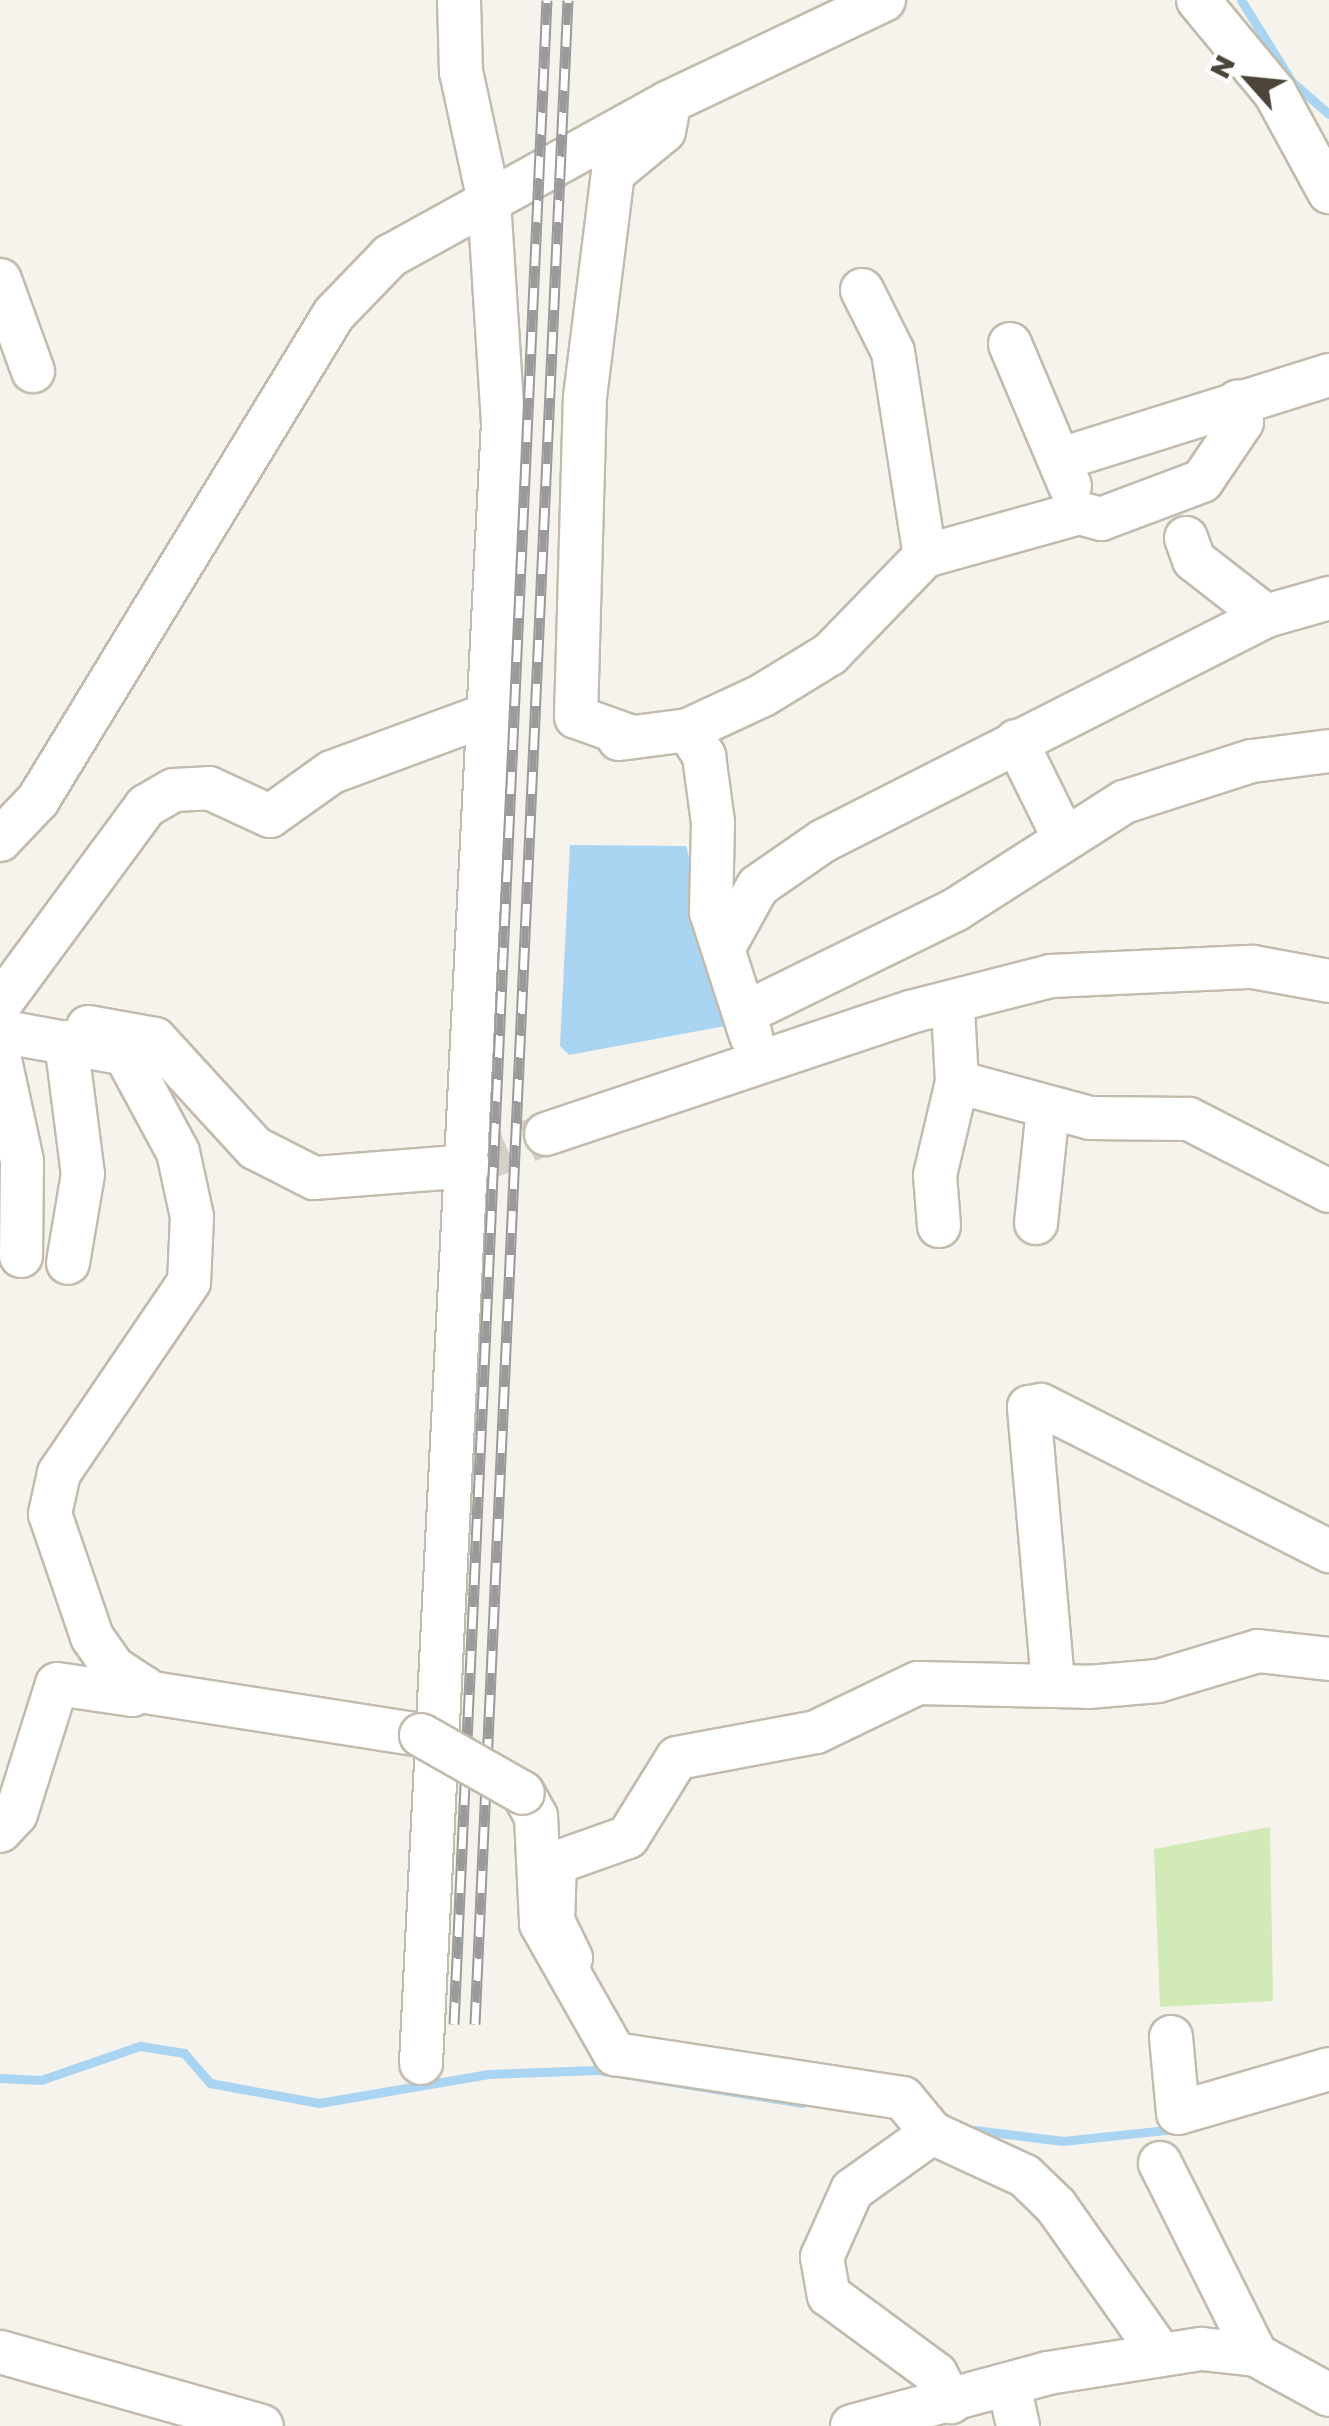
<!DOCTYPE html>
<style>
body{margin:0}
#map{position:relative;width:1329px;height:2426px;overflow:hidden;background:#f6f3ec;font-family:"Golos Text",sans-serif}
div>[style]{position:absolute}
.green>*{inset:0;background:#d2eab5}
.water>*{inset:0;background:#a9d4f2}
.stream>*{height:9px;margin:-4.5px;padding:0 4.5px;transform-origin:4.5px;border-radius:4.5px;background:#a9d4f2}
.minor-tunnel>*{height:42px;margin-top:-21px;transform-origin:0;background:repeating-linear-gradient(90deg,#d4d0c8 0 42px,transparent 0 63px)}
.roads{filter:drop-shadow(2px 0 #c2bbae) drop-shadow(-2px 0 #c2bbae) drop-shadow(0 2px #c2bbae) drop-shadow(0 -2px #c2bbae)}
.minor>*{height:42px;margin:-21px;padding:0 21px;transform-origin:21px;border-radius:21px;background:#fff}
.rail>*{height:11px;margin-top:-5.5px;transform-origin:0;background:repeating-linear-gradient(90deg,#fff 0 22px,#9a9a9a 0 44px);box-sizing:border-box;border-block:2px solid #9a9a9a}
.bridges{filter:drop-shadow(2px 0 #c2bbae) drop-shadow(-2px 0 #c2bbae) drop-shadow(0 2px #c2bbae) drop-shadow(0 -2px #c2bbae)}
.minor-bridge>*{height:42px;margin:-21px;padding:0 21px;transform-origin:21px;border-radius:21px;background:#fff}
span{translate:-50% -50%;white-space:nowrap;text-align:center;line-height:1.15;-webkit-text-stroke:10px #fff;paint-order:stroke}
.north{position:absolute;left:1199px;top:30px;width:100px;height:100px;-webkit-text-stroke:8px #fff;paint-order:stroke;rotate:297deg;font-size:28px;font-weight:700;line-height:40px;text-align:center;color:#4b4439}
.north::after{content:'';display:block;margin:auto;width:35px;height:45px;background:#4b4439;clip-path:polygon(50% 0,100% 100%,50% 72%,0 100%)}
</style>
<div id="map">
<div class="green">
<div style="clip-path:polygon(1270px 1827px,1273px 2001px,1160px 2007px,1154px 1849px)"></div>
</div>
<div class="water">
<div style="clip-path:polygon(570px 845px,686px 846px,736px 1024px,569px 1055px,560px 1046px)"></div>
</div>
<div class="stream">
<div style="left:1241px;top:0;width:97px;rotate:58.1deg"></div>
<div style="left:1292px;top:82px;width:49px;rotate:40.9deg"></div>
<div style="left:0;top:2078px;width:41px;rotate:2.8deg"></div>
<div style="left:41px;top:2080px;width:105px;rotate:-19deg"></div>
<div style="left:140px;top:2046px;width:45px;rotate:9deg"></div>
<div style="left:184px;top:2053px;width:40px;rotate:49deg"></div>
<div style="left:210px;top:2083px;width:111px;rotate:10.4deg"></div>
<div style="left:319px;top:2103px;width:172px;rotate:-9.7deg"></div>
<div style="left:489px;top:2074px;width:109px;rotate:-2.1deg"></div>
<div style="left:598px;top:2070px;width:207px;rotate:9.2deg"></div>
<div style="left:974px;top:2130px;width:90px;rotate:7deg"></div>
<div style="left:1063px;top:2141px;width:114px;rotate:-6.1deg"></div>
</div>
<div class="minor-tunnel">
<div style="left:469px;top:1166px;width:83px;rotate:-22.6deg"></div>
</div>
<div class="roads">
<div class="minor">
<div style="left:1198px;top:0;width:121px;rotate:50.4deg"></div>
<div style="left:1275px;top:93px;width:113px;rotate:61.4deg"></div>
<div style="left:0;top:280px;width:97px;rotate:70.1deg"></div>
<div style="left:862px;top:290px;width:69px;rotate:63.4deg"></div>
<div style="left:893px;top:352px;width:206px;rotate:81.1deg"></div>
<div style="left:1010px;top:344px;width:154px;rotate:67.1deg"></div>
<div style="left:1061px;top:459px;width:281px;rotate:-17.4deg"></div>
<div style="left:1186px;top:538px;width:23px;rotate:70deg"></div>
<div style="left:1194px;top:560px;width:91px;rotate:37.9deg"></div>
<div style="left:688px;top:730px;width:31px;rotate:58deg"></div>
<div style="left:704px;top:756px;width:68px;rotate:82.3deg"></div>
<div style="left:713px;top:823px;width:89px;rotate:91.3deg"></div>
<div style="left:711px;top:912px;width:130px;rotate:72.1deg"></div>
<div style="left:632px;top:737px;width:59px;rotate:-160.3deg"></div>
<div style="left:576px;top:717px;width:320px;rotate:-88.4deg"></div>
<div style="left:585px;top:397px;width:226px;rotate:-82.9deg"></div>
<div style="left:613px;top:173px;width:66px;rotate:-39.5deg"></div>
<div style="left:664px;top:131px;width:16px;rotate:-79deg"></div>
<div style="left:619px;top:739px;width:70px;rotate:-7.4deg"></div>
<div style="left:688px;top:730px;width:83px;rotate:-25deg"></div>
<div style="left:763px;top:695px;width:79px;rotate:-31.5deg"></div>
<div style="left:830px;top:654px;width:136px;rotate:-45.9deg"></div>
<div style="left:925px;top:556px;width:160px;rotate:-15.6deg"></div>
<div style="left:1079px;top:513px;width:23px;rotate:15deg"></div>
<div style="left:1101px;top:519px;width:108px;rotate:-20.6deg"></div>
<div style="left:1202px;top:481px;width:71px;rotate:-55.9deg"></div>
<div style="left:1242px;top:422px;width:21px;rotate:-101deg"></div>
<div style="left:1016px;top:741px;width:106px;rotate:63.7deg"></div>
<div style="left:0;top:840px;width:55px;rotate:-46.5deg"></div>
<div style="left:38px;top:800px;width:569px;rotate:-58.66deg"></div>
<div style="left:334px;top:314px;width:81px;rotate:-46deg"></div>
<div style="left:390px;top:256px;width:319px;rotate:-28.9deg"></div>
<div style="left:669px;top:102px;width:238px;rotate:-25.4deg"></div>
<div style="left:724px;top:947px;width:70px;rotate:-60.9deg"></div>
<div style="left:758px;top:886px;width:79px;rotate:-34.7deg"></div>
<div style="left:823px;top:841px;width:497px;rotate:-26.9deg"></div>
<div style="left:1266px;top:616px;width:66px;rotate:-15.9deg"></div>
<div style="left:0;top:1004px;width:246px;rotate:-53.6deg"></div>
<div style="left:146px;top:806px;width:32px;rotate:-30deg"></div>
<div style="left:174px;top:790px;width:35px;rotate:-3deg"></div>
<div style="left:209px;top:788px;width:67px;rotate:24.7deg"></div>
<div style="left:270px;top:816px;width:76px;rotate:-35.4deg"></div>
<div style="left:332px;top:772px;width:164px;rotate:-20.3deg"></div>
<div style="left:747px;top:1012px;width:232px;rotate:-26.1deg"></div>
<div style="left:955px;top:910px;width:201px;rotate:-32.6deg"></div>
<div style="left:1124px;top:802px;width:134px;rotate:-17.8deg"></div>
<div style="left:1252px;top:761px;width:78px;rotate:-7.4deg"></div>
<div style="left:88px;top:1027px;width:68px;rotate:10.2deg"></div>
<div style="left:155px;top:1039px;width:148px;rotate:47.5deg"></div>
<div style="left:255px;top:1148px;width:66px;rotate:27deg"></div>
<div style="left:314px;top:1178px;width:155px;rotate:-4.4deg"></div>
<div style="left:0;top:1031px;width:127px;rotate:10.4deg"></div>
<div style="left:125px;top:1054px;width:111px;rotate:61.6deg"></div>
<div style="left:178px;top:1152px;width:66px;rotate:77.8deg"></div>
<div style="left:192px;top:1217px;width:65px;rotate:92.6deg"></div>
<div style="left:189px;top:1282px;width:231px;rotate:124.2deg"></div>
<div style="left:59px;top:1473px;width:42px;rotate:102.4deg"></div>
<div style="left:50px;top:1514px;width:130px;rotate:71.1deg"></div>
<div style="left:92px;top:1637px;width:38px;rotate:55deg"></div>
<div style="left:114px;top:1668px;width:45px;rotate:33.3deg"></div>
<div style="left:152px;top:1693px;width:272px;rotate:8.9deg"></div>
<div style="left:66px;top:1042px;width:133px;rotate:82.7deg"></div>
<div style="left:83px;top:1174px;width:90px;rotate:99.6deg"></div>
<div style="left:0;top:1060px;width:103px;rotate:77.7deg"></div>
<div style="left:22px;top:1161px;width:95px;rotate:90.6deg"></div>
<div style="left:957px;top:1082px;width:138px;rotate:15.1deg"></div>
<div style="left:1090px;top:1118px;width:99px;rotate:0.6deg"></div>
<div style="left:1189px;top:1119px;width:157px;rotate:27.2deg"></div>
<div style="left:546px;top:1134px;width:384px;rotate:-18.5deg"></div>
<div style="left:910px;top:1012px;width:146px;rotate:-14.3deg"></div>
<div style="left:1051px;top:976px;width:202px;rotate:-2.6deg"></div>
<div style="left:1253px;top:967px;width:77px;rotate:10.4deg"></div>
<div style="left:1036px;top:1223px;width:116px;rotate:-84deg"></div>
<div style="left:939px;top:1226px;width:51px;rotate:-94.5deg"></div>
<div style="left:935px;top:1175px;width:96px;rotate:-76.7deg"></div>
<div style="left:957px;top:1082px;width:75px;rotate:-93.1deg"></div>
<div style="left:1053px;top:1682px;width:276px;rotate:-95deg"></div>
<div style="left:1029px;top:1407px;width:12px;rotate:-9deg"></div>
<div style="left:1041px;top:1405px;width:323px;rotate:26.9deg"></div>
<div style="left:523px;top:1793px;width:26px;rotate:61deg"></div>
<div style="left:536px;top:1816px;width:108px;rotate:87.3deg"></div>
<div style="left:541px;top:1924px;width:150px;rotate:60.4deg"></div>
<div style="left:615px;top:2054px;width:291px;rotate:8.7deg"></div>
<div style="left:903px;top:2098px;width:45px;rotate:50.4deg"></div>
<div style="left:932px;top:2133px;width:102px;rotate:24.8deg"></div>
<div style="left:1025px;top:2176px;width:43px;rotate:44.1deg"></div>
<div style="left:1056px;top:2206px;width:179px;rotate:54.8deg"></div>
<div style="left:0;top:1831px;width:23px;rotate:-47deg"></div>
<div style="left:16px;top:1814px;width:136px;rotate:-72.5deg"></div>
<div style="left:57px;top:1684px;width:76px;rotate:8.3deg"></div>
<div style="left:132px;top:1695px;width:14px;rotate:-34deg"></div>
<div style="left:566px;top:1966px;width:9px;rotate:-58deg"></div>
<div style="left:571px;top:1958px;width:41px;rotate:-115.9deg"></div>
<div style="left:553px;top:1921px;width:58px;rotate:-88deg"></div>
<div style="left:555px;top:1863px;width:77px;rotate:-19.6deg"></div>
<div style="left:628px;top:1837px;width:93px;rotate:-58.2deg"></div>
<div style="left:677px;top:1758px;width:141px;rotate:-10.6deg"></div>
<div style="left:816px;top:1732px;width:113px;rotate:-25.7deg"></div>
<div style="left:918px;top:1683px;width:170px;rotate:1.3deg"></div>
<div style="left:1088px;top:1687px;width:70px;rotate:-4.9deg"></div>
<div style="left:1158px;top:1681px;width:104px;rotate:-16.7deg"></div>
<div style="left:1258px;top:1651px;width:71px;rotate:6.4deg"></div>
<div style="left:1171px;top:2037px;width:76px;rotate:84.7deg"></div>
<div style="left:1178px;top:2113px;width:157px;rotate:-16.2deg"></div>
<div style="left:421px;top:2063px;width:1642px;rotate:-87.14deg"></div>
<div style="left:503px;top:423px;width:222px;rotate:-93.6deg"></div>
<div style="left:489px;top:201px;width:132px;rotate:-102.2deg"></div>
<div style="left:461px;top:72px;width:72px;rotate:-91.6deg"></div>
<div style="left:932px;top:2133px;width:98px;rotate:144.5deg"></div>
<div style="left:852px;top:2190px;width:73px;rotate:114.1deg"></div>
<div style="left:822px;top:2257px;width:39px;rotate:80deg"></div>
<div style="left:829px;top:2295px;width:133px;rotate:36.4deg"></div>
<div style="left:936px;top:2374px;width:32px;rotate:62deg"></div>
<div style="left:1160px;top:2163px;width:215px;rotate:63.4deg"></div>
<div style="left:0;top:2352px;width:272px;rotate:15.8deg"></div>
<div style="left:1009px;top:2385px;width:42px;rotate:77.6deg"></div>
<div style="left:852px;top:2426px;width:203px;rotate:-15.1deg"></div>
<div style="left:1048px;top:2373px;width:156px;rotate:-8.9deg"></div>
<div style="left:1202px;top:2349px;width:54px;rotate:6.3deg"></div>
<div style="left:1256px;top:2355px;width:83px;rotate:28.7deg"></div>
</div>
</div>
<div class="rail">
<div style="left:454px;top:2024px;width:2026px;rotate:-87.37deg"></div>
<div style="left:475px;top:2024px;width:2026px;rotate:-87.37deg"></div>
</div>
<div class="bridges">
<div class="minor-bridge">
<div style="left:421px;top:1735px;width:117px;rotate:29.6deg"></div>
</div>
</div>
<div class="north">N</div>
</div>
